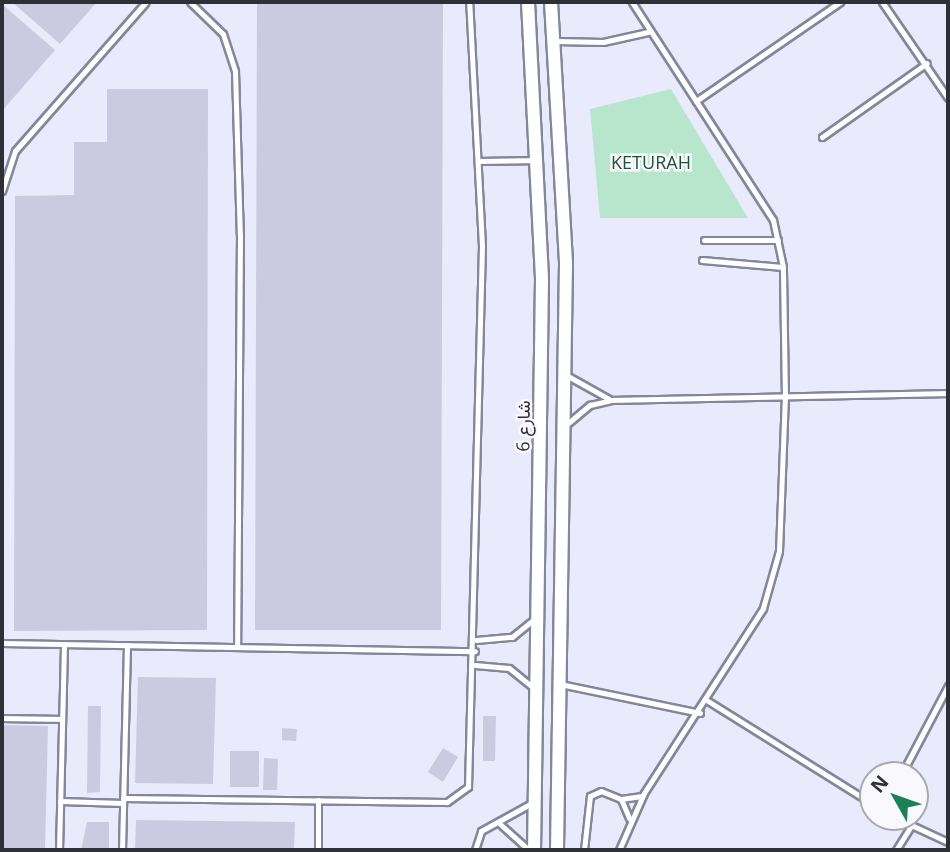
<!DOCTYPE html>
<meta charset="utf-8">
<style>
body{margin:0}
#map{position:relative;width:950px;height:852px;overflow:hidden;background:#e9ebfc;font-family:"Open Sans",Vazirmatn,sans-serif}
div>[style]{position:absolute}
.green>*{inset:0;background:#b8e6cd}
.building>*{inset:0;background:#cacbe0}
.roads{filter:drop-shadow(2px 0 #848699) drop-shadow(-2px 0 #848699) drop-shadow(0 2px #848699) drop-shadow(0 -2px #848699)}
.service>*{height:5px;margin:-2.5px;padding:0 2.5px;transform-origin:2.5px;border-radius:2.5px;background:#fff}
.tertiary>*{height:12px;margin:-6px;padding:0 6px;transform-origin:6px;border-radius:6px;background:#fff}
span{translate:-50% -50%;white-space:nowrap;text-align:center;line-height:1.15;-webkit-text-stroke:5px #f9f9fd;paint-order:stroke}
.park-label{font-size:18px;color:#1f513a}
.street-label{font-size:18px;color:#2f2f37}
.frame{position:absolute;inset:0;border:4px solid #2f2f37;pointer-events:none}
.north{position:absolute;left:859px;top:761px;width:70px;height:70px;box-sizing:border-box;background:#f9f9fd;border:2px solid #a8a8ae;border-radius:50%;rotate:310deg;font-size:19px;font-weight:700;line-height:28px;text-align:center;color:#2f2f37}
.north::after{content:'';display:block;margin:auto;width:24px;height:32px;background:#1d7f57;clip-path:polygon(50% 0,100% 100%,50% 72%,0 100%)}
</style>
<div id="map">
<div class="green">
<div style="clip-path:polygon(671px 89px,748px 218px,600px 218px,590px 109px)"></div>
</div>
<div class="building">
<div style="clip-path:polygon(12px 2px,97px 2px,60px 44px)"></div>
<div style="clip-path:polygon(257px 2px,443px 2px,441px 630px,255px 630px)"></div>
<div style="clip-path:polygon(2px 4px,55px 50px,2px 111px)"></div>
<div style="clip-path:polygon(107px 89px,208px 89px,207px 630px,14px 631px,15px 196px,74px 195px,74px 142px,107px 142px)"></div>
<div style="clip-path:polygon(138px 677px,216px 678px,213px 784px,135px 783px)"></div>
<div style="clip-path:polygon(88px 706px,101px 706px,100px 792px,87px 793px)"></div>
<div style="clip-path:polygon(483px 716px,496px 716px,495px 761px,483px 761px)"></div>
<div style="clip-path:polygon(2px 725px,48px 726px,45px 850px,2px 850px)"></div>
<div style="clip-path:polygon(282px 728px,297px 729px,296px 741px,282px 740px)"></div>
<div style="clip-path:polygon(443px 748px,458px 757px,443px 782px,428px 772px)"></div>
<div style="clip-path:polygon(230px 751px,259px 751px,259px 787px,230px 787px)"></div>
<div style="clip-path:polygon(264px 758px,278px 759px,277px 790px,263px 790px)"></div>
<div style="clip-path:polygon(136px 820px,295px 822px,294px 850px,135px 850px)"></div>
<div style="clip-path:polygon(87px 822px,109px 822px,109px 850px,81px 850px)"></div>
</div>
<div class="roads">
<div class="service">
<div style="left:190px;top:2px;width:46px;rotate:44.1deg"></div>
<div style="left:223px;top:34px;width:39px;rotate:72deg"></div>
<div style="left:235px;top:71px;width:164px;rotate:88.3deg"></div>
<div style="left:240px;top:235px;width:412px;rotate:90.4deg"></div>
<div style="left:882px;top:2px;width:116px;rotate:55.5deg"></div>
<div style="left:556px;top:41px;width:47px;rotate:1.2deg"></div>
<div style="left:603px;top:42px;width:46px;rotate:-12.5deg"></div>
<div style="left:696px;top:101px;width:175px;rotate:-34.5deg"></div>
<div style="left:822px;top:137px;width:128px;rotate:-35.2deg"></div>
<div style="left:481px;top:161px;width:56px;rotate:-1deg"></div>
<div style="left:2px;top:191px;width:42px;rotate:-72deg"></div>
<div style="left:15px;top:151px;width:198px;rotate:-48.7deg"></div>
<div style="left:704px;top:240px;width:74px"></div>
<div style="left:702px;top:260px;width:81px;rotate:4.9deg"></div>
<div style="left:566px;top:375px;width:49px;rotate:29.2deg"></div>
<div style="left:567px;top:424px;width:30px;rotate:-40deg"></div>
<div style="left:590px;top:405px;width:23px;rotate:-13deg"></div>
<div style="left:612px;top:400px;width:336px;rotate:-1.2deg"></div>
<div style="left:476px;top:640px;width:36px;rotate:-5deg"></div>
<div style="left:512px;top:637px;width:28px;rotate:-39deg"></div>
<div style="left:2px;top:643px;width:473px;rotate:1deg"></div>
<div style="left:475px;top:665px;width:34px;rotate:5deg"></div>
<div style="left:509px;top:668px;width:32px;rotate:39deg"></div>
<div style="left:560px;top:684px;width:143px;rotate:11.7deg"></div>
<div style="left:708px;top:701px;width:195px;rotate:32deg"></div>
<div style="left:2px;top:718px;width:60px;rotate:1deg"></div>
<div style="left:901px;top:775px;width:101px;rotate:-62.2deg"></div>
<div style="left:123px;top:798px;width:324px;rotate:0.7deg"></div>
<div style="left:447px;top:802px;width:26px;rotate:-36deg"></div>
<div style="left:468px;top:787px;width:541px;rotate:-88.52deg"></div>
<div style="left:482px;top:246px;width:244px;rotate:-93deg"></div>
<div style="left:621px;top:799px;width:21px;rotate:67deg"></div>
<div style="left:60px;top:801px;width:63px;rotate:1.8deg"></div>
<div style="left:894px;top:817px;width:60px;rotate:24.8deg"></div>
<div style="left:500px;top:824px;width:39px;rotate:42deg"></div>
<div style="left:59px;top:850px;width:206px;rotate:-88.6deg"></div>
<div style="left:122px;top:850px;width:205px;rotate:-88.6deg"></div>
<div style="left:318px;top:850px;width:50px;rotate:-90deg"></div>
<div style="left:475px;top:850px;width:20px;rotate:-72deg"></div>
<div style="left:481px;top:831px;width:58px;rotate:-28.8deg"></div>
<div style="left:584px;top:850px;width:54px;rotate:-83.7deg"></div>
<div style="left:590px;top:796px;width:12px;rotate:-24deg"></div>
<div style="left:601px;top:791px;width:22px;rotate:22deg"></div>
<div style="left:621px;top:799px;width:21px;rotate:-8deg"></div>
<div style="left:619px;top:850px;width:62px;rotate:-66.3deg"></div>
<div style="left:644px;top:793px;width:220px;rotate:-57.2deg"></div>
<div style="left:763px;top:608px;width:59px;rotate:-74.3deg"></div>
<div style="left:779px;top:551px;width:153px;rotate:-87.8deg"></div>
<div style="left:785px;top:398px;width:131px;rotate:-90.9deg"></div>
<div style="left:783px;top:267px;width:48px;rotate:-102deg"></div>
<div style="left:773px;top:220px;width:260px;rotate:-122.9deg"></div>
<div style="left:896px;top:850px;width:28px;rotate:-58deg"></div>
</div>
<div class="tertiary">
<div style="left:528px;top:2px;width:277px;rotate:87.1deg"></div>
<div style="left:542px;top:279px;width:571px;rotate:90.8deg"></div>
<div style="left:551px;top:2px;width:262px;rotate:86.7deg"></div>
<div style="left:566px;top:264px;width:586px;rotate:90.88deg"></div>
</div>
</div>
<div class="park-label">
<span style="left:651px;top:162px">KETURAH</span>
</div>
<div class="street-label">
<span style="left:523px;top:426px;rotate:-89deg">شارع 6</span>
</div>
<div class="frame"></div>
<div class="north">N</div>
</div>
